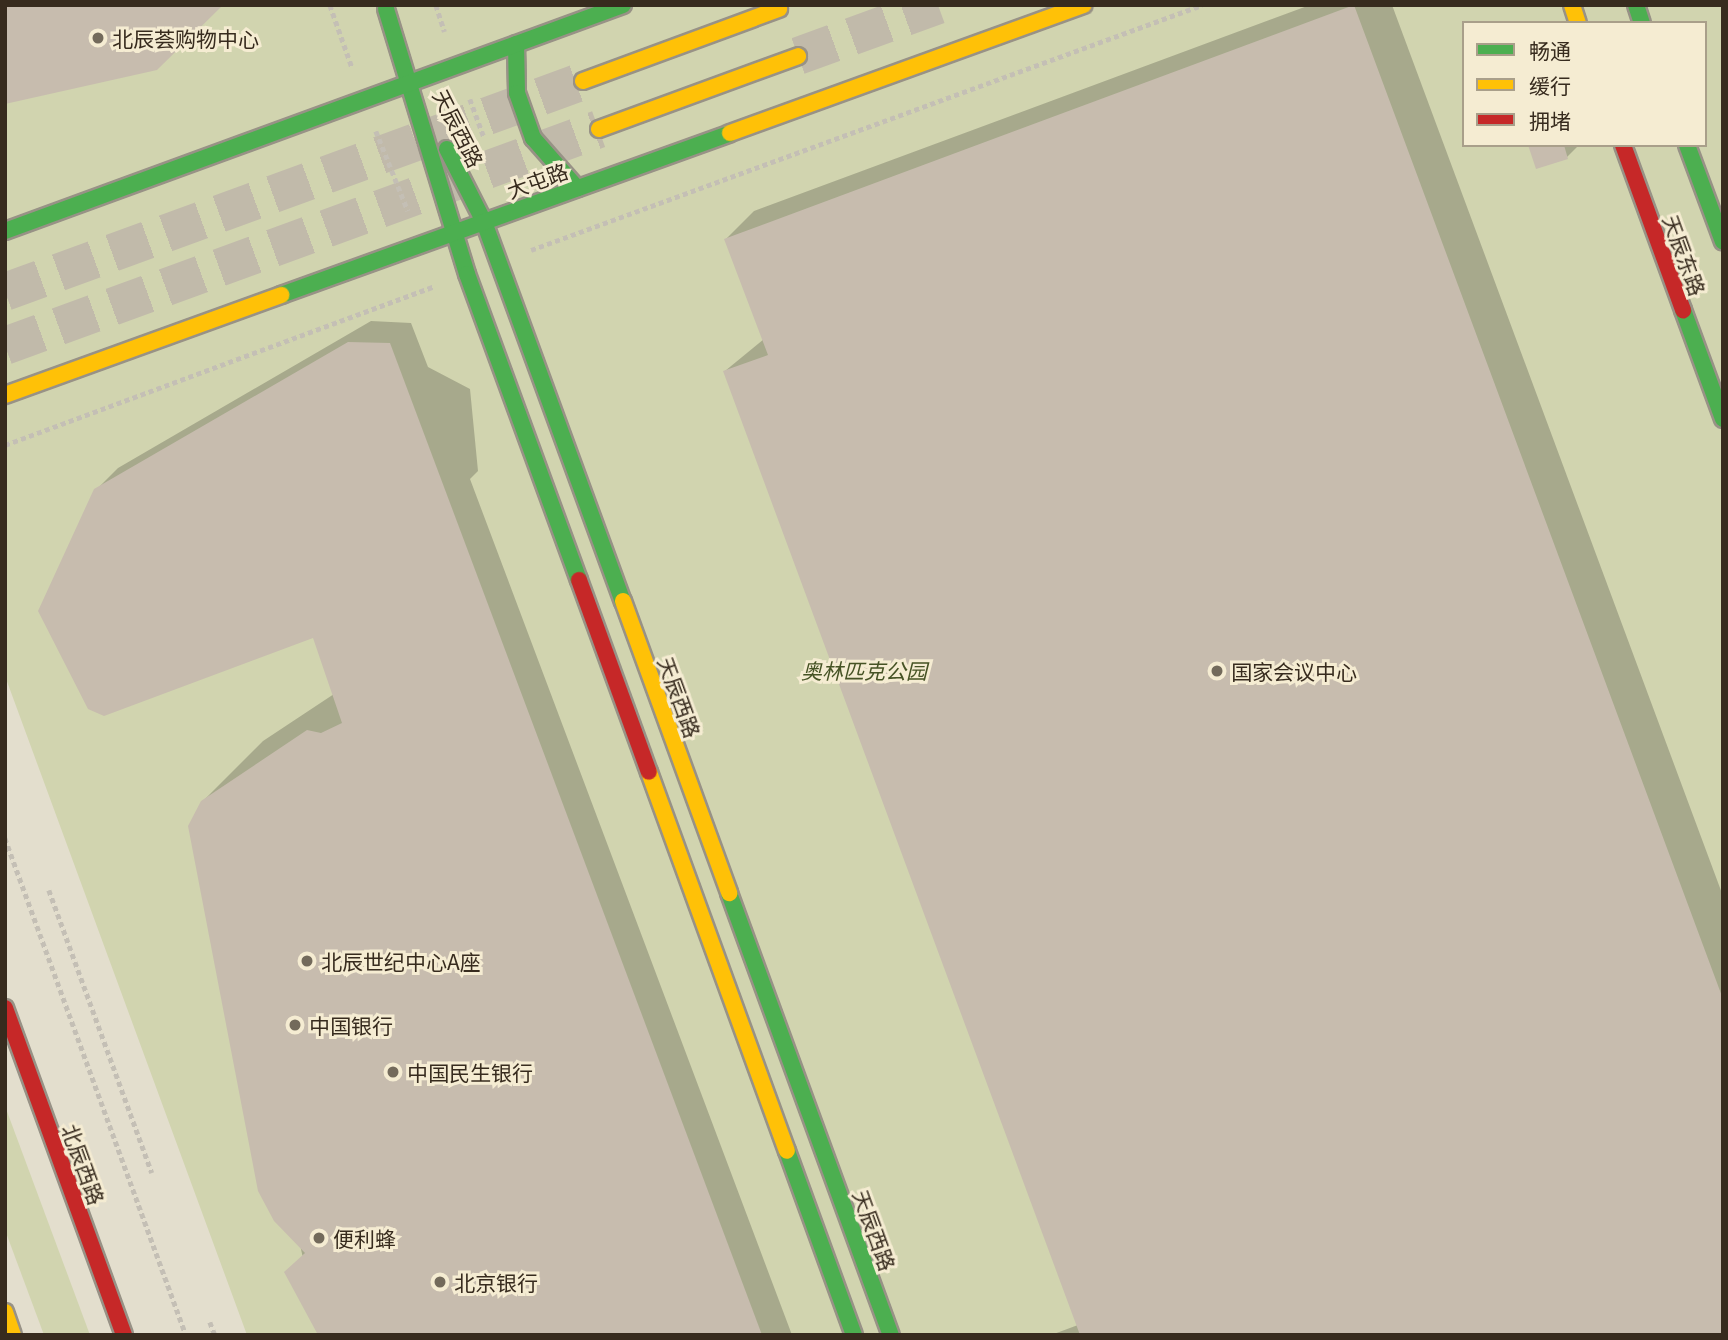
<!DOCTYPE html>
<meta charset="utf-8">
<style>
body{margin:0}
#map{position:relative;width:1728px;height:1340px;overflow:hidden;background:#e3decd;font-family:Georgia,"Noto Sans SC",serif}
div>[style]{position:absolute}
.green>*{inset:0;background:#d1d4af}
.shadow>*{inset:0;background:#0003}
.building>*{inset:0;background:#c7bcae}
.secondary-tunnel>*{height:38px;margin-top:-19px;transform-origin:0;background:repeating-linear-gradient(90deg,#c1baaa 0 38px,transparent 0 57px)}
.path>*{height:4.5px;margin-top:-2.25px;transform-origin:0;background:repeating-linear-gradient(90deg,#c4bfb5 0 5px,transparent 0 8.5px)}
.roads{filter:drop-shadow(2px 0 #989286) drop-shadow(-2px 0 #989286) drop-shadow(0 2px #989286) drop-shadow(0 -2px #989286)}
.fast>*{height:16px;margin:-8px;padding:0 8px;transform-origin:8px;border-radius:8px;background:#4caf50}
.slow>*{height:16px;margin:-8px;padding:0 8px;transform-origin:8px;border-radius:8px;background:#ffc107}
.jam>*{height:16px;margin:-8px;padding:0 8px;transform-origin:8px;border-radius:8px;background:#c62828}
.dots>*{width:19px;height:19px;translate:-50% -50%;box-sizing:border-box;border:4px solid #f5ecd2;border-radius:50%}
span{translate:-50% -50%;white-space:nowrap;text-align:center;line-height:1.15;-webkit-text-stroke:6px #f5ecd2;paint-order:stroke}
.poi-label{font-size:21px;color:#372b1e}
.left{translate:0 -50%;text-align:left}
.street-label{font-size:21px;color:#372b1e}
.park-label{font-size:21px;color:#465325;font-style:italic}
.frame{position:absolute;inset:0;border:7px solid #372b1e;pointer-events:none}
.legend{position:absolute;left:1462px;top:21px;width:245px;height:126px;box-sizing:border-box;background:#f5ecd2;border:2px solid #a99f8a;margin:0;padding:9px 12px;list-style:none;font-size:21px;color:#372b1e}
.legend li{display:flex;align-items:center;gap:14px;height:35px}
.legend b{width:35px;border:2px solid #a99f8a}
</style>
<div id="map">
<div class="green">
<div style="clip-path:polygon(evenodd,5px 5px,1723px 5px,1723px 1335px,247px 1335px,5px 676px,5px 5px,1464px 23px,1705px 23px,1705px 145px,1464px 145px,1464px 23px)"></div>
<div style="clip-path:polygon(5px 1106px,90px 1335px,44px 1335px,5px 1230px)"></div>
</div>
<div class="shadow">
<div style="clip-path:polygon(1310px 5px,1392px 5px,1723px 896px,1723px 1335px,1051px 1335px,1078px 1325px,725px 371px,764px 339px,726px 239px,754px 211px)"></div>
<div style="clip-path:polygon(1530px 145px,1579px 145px,1567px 157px)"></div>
<div style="clip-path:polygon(371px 321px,411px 323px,428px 367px,470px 389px,478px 471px,470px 479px,792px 1335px,320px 1335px,202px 802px,263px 741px,334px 694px,314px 636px,96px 490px,118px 468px)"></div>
</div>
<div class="building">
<div style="clip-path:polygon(5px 5px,223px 5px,157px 70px,5px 104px)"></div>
<div style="clip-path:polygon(1354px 5px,1723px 999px,1723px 1335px,1080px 1335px,723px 371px,768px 355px,724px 239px)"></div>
<div style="clip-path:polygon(1528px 145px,1564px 145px,1568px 159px,1536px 169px)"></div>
<div style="clip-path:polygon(348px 342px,390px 343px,762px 1335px,318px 1335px,284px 1272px,305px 1253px,274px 1221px,258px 1191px,188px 826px,201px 801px,307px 730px,321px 733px,342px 723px,313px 638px,104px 716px,88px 709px,38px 611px,94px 489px)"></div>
</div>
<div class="secondary-tunnel">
<div style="left:798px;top:56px;width:149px;rotate:-20deg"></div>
<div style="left:5px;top:292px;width:615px;rotate:-20.05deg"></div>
<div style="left:5px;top:346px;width:632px;rotate:-20.07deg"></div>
</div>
<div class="path">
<div style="left:330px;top:5px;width:66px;rotate:70.5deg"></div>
<div style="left:436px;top:5px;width:28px;rotate:72deg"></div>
<div style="left:470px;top:99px;width:40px;rotate:69.8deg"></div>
<div style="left:376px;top:131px;width:86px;rotate:68.2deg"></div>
<div style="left:531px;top:250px;width:714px;rotate:-20.06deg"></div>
<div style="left:5px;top:445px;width:458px;rotate:-20.3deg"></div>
<div style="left:5px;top:838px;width:529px;rotate:69.99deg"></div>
<div style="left:49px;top:890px;width:301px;rotate:70deg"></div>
<div style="left:210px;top:1322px;width:14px;rotate:69deg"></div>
</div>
<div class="roads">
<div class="fast">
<div style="left:1636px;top:5px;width:19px;rotate:72deg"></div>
<div style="left:386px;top:9px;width:277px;rotate:73deg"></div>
<div style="left:467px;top:274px;width:326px;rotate:69.9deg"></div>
<div style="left:516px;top:44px;width:49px;rotate:88.8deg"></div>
<div style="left:517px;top:93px;width:48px;rotate:70.4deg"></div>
<div style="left:533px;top:138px;width:67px;rotate:48.7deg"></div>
<div style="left:1687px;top:145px;width:103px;rotate:69.6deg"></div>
<div style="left:447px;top:149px;width:82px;rotate:63.1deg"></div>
<div style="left:484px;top:222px;width:404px;rotate:69.9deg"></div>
<div style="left:5px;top:231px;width:658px;rotate:-20.09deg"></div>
<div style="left:281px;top:295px;width:477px;rotate:-19.8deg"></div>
<div style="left:1683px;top:310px;width:116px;rotate:69.8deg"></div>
<div style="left:729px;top:893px;width:471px;rotate:69.9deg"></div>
<div style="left:787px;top:1151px;width:196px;rotate:70deg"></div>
</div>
<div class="slow">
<div style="left:1572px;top:5px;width:19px;rotate:72deg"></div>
<div style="left:583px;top:81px;width:209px;rotate:-20.2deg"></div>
<div style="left:599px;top:129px;width:212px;rotate:-20.1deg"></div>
<div style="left:730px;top:133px;width:376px;rotate:-19.9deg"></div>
<div style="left:5px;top:395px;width:294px;rotate:-19.9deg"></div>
<div style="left:623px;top:601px;width:311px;rotate:70deg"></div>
<div style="left:649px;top:772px;width:403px;rotate:70deg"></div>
<div style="left:5px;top:1312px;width:24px;rotate:71deg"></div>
</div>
<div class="jam">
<div style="left:1623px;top:145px;width:176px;rotate:70deg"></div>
<div style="left:579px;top:580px;width:204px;rotate:70deg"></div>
<div style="left:5px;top:1008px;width:348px;rotate:70deg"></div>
</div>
</div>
<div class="dots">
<div style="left:98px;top:38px;background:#736a5b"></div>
<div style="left:1217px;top:671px;background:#736a5b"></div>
<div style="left:307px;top:961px;background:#736a5b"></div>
<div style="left:295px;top:1025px;background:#736a5b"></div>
<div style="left:393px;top:1072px;background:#736a5b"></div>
<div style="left:319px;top:1238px;background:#736a5b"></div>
<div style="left:440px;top:1282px;background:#736a5b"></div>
</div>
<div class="poi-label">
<span class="left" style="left:112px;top:38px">北辰荟购物中心</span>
<span class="left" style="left:1231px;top:671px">国家会议中心</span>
<span class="left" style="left:321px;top:961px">北辰世纪中心A座</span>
<span class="left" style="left:309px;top:1025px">中国银行</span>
<span class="left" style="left:407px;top:1072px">中国民生银行</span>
<span class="left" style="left:333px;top:1238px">便利蜂</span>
<span class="left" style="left:454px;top:1282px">北京银行</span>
</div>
<div class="street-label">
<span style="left:459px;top:128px;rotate:63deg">天辰西路</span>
<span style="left:537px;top:180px;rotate:-20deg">大屯路</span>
<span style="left:1685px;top:255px;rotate:70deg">天辰东路</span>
<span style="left:680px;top:697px;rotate:70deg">天辰西路</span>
<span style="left:84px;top:1164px;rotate:70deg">北辰西路</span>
<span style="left:875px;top:1230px;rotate:70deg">天辰西路</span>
</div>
<div class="park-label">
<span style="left:864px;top:670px">奥林匹克公园</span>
</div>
<div class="frame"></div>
<ul class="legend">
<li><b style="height:9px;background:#4caf50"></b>畅通</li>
<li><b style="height:9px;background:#ffc107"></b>缓行</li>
<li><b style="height:9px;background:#c62828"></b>拥堵</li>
</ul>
</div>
